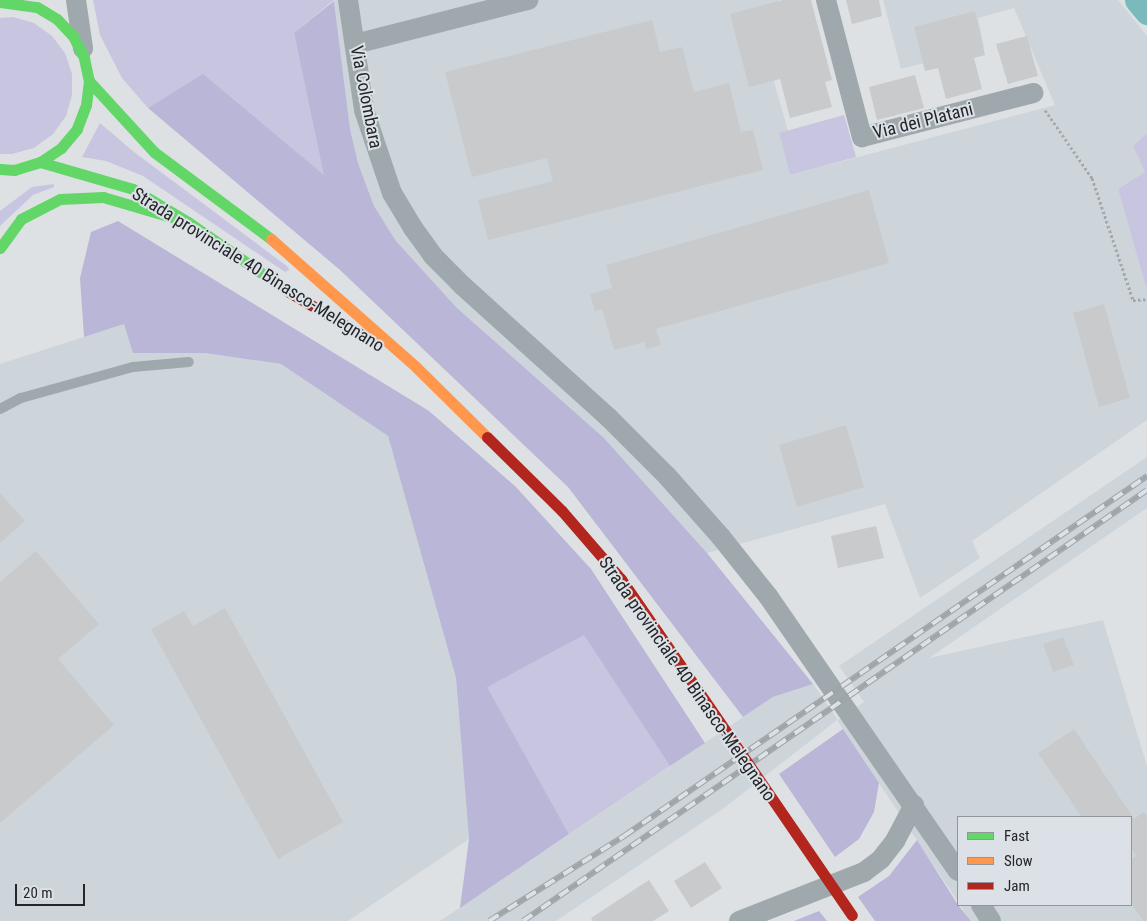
<!DOCTYPE html>
<style>
body{margin:0}
#map{position:relative;width:1147px;height:921px;overflow:hidden;background:#dee1e3;font-family:"Roboto Condensed",sans-serif}
div>[style]{position:absolute}
.built>*{inset:0;background:#cdd5db}
.green>*{inset:0;background:#c7c5df}
.forest>*{inset:0;background:#bab6d7}
.canal>*{height:25px;margin:-12.5px;padding:0 12.5px;transform-origin:12.5px;border-radius:12.5px;background:#7bbabc}
.building>*{inset:0;background:#c8cacc}
.path>*{height:3px;margin-top:-1.5px;transform-origin:0;background:repeating-linear-gradient(90deg,#a2a8ab 0 2.5px,transparent 0 5px)}
.lane>*{height:10px;margin:-5px;padding:0 5px;transform-origin:5px;border-radius:5px;background:#9fa8ac}
.street>*{height:20px;margin:-10px;padding:0 10px;transform-origin:10px;border-radius:10px;background:#9fa8ac}
.fast>*{height:11px;margin:-5.5px;padding:0 5.5px;transform-origin:5.5px;border-radius:5.5px;background:#63d668}
.slow>*{height:11px;margin:-5.5px;padding:0 5.5px;transform-origin:5.5px;border-radius:5.5px;background:#ff974d}
.jam>*{height:11px;margin:-5.5px;padding:0 5.5px;transform-origin:5.5px;border-radius:5.5px;background:#b3261e}
.rail>*{height:5.5px;margin-top:-2.75px;transform-origin:0;background:repeating-linear-gradient(90deg,#dbe1e6 0 11px,#9fa5a8 0 22px);box-sizing:border-box;border-block:1px solid #9fa5a8}
.jam-bridge>*{height:11px;margin:-5.5px;padding:0 5.5px;transform-origin:5.5px;border-radius:5.5px;background:#b3261e}
span{translate:-50% -50%;white-space:nowrap;text-align:center;line-height:1.15;-webkit-text-stroke:4px #dbe1e6;paint-order:stroke}
.street-label{font-size:18px;color:#242628}
.legend{position:absolute;left:957px;top:816px;width:175px;height:90px;box-sizing:border-box;background:#dbe1e6;border:1px solid #92969a;margin:0;padding:6px 9px;list-style:none;font-size:15px;color:#242628}
.legend li{display:flex;align-items:center;gap:10px;height:25px}
.legend b{width:25px;border:1px solid #92969a}
.scale{position:absolute;left:15px;top:884px;width:70px;height:22px;box-sizing:border-box;border:2px solid #242628;border-top:0;padding-left:6px;font-size:15px;line-height:18px;white-space:nowrap;color:#242628;-webkit-text-stroke:4px #dbe1e6;paint-order:stroke}
</style>
<div id="map">
<div class="built">
<div style="clip-path:polygon(334px 0,779px 0,798px 70px,773px 78px,788px 131px,779px 133px,790px 175px,1055px 105px,1014px 8px,978px 18px,984px 48px,901px 69px,883px 0,1118px 0,1147px 36px,1147px 133px,1133px 146px,1145px 172px,1118px 189px,1147px 286px,1147px 420px,972px 541px,980px 558px,920px 598px,885px 504px,707px 553px,604px 438px,457px 308px,396px 241px,374px 206px,358px 163px,350px 129px)"></div>
<div style="clip-path:polygon(124px 324px,134px 353px,205px 353px,281px 364px,388px 436px,456px 678px,469px 839px,348px 921px,0 921px,0 364px)"></div>
<div style="clip-path:polygon(1147px 457px,1147px 508px,929px 658px,1103px 620px,1147px 766px,1147px 921px,971px 921px,960px 905px,1131px 905px,1131px 817px,958px 817px,958px 902px,837px 720px,724px 808px,556px 921px,440px 921px,773px 697px,813px 684px,838px 720px,864px 702px,839px 666px)"></div>
</div>
<div class="green">
<div style="clip-path:polygon(93px 0,334px 0,294px 33px,325px 176px,203px 75px,148px 108px,122px 78px,100px 35px)"></div>
<div style="clip-path:polygon(13px 17px,34px 23px,52px 36px,65px 53px,72px 74px,72px 95px,66px 116px,53px 134px,34px 148px,12px 154px,0 154px,0 18px)"></div>
<div style="clip-path:polygon(844px 115px,856px 157px,790px 175px,779px 133px)"></div>
<div style="clip-path:polygon(100px 123px,134px 152px,288px 267px,289px 270px,285px 272px,143px 176px,106px 161px,82px 157px)"></div>
<div style="clip-path:polygon(1147px 133px,1147px 286px,1146px 286px,1118px 189px,1145px 172px,1133px 146px)"></div>
<div style="clip-path:polygon(54px 184px,54px 187px,33px 195px,0 226px,0 211px,32px 187px)"></div>
<div style="clip-path:polygon(585px 634px,670px 766px,569px 834px,486px 687px)"></div>
</div>
<div class="forest">
<div style="clip-path:polygon(334px 1px,350px 129px,358px 163px,374px 206px,396px 241px,457px 308px,604px 438px,707px 553px,813px 684px,773px 697px,743px 717px,568px 487px,340px 270px,148px 108px,203px 74px,324px 175px,294px 33px)"></div>
<div style="clip-path:polygon(118px 221px,429px 411px,515px 486px,591px 569px,705px 743px,670px 766px,584px 635px,487px 687px,569px 834px,460px 908px,469px 839px,456px 678px,388px 436px,281px 364px,205px 353px,133px 353px,124px 324px,84px 337px,80px 278px,91px 232px)"></div>
<div style="clip-path:polygon(843px 729px,879px 783px,874px 812px,859px 839px,835px 857px,779px 774px)"></div>
<div style="clip-path:polygon(917px 840px,958px 905px,971px 921px,875px 921px,858px 897px,889px 876px)"></div>
<div style="clip-path:polygon(819px 911px,827px 921px,793px 921px,794px 921px)"></div>
</div>
<div class="canal">
<div style="left:1137px;top:0;width:16px;rotate:50deg"></div>
</div>
<div class="building">
<div style="clip-path:polygon(783px 0,811px 0,832px 80px,825px 82px,832px 107px,790px 118px,780px 79px,749px 87px,730px 14px)"></div>
<div style="clip-path:polygon(846px 0,879px 0,882px 16px,852px 24px)"></div>
<div style="clip-path:polygon(975px 11px,985px 55px,974px 58px,982px 89px,946px 99px,938px 68px,925px 71px,914px 27px)"></div>
<div style="clip-path:polygon(652px 20px,660px 52px,682px 47px,694px 92px,729px 83px,741px 132px,753px 130px,763px 170px,488px 240px,478px 200px,553px 181px,547px 158px,472px 177px,445px 72px)"></div>
<div style="clip-path:polygon(1027px 36px,1038px 76px,1008px 84px,996px 44px)"></div>
<div style="clip-path:polygon(915px 75px,924px 108px,877px 120px,869px 87px)"></div>
<div style="clip-path:polygon(869px 190px,889px 263px,656px 329px,661px 345px,646px 349px,645px 342px,614px 350px,602px 309px,595px 311px,590px 294px,612px 288px,606px 265px)"></div>
<div style="clip-path:polygon(1104px 304px,1130px 398px,1099px 407px,1073px 313px)"></div>
<div style="clip-path:polygon(846px 425px,864px 487px,797px 507px,779px 445px)"></div>
<div style="clip-path:polygon(0 493px,25px 521px,0 543px)"></div>
<div style="clip-path:polygon(876px 526px,884px 558px,838px 568px,831px 536px)"></div>
<div style="clip-path:polygon(36px 551px,99px 624px,58px 659px,114px 725px,0 823px,0 582px)"></div>
<div style="clip-path:polygon(225px 608px,343px 822px,278px 859px,151px 629px,184px 611px,193px 626px)"></div>
<div style="clip-path:polygon(1063px 637px,1074px 665px,1053px 672px,1043px 644px)"></div>
<div style="clip-path:polygon(1074px 729px,1134px 819px,1144px 812px,1147px 816px,1147px 921px,1143px 921px,1131px 903px,1131px 859px,1136px 856px,1131px 848px,1131px 817px,1082px 817px,1038px 753px)"></div>
<div style="clip-path:polygon(705px 862px,722px 888px,691px 908px,674px 881px)"></div>
<div style="clip-path:polygon(649px 880px,669px 911px,653px 921px,593px 921px,591px 918px)"></div>
</div>
<div class="path">
<div style="left:1045px;top:110px;width:83px;rotate:55.3deg"></div>
<div style="left:1092px;top:178px;width:129px;rotate:71.4deg"></div>
<div style="left:1133px;top:300px;width:14px;rotate:-4deg"></div>
</div>
<div class="lane">
<div style="left:0;top:409px;width:24px;rotate:-28deg"></div>
<div style="left:21px;top:398px;width:116px;rotate:-15.5deg"></div>
<div style="left:133px;top:367px;width:56px;rotate:-5.1deg"></div>
</div>
<div class="street">
<div style="left:76px;top:0;width:49px;rotate:81.7deg"></div>
<div style="left:348px;top:0;width:111px;rotate:81.7deg"></div>
<div style="left:364px;top:110px;width:88px;rotate:71.4deg"></div>
<div style="left:392px;top:193px;width:41px;rotate:59deg"></div>
<div style="left:413px;top:228px;width:34px;rotate:54deg"></div>
<div style="left:433px;top:256px;width:42px;rotate:45deg"></div>
<div style="left:463px;top:286px;width:197px;rotate:42.1deg"></div>
<div style="left:609px;top:418px;width:82px;rotate:45deg"></div>
<div style="left:667px;top:476px;width:81px;rotate:48.5deg"></div>
<div style="left:721px;top:537px;width:75px;rotate:51.5deg"></div>
<div style="left:768px;top:596px;width:334px;rotate:55.4deg"></div>
<div style="left:826px;top:0;width:142px;rotate:75.3deg"></div>
<div style="left:862px;top:137px;width:177px;rotate:-14.4deg"></div>
<div style="left:355px;top:44px;width:179px;rotate:-14.3deg"></div>
<div style="left:981px;top:905px;width:19px;rotate:58deg"></div>
<div style="left:739px;top:921px;width:134px;rotate:-21.4deg"></div>
<div style="left:864px;top:872px;width:21px;rotate:-37deg"></div>
<div style="left:881px;top:859px;width:23px;rotate:-52deg"></div>
<div style="left:895px;top:841px;width:41px;rotate:-62.2deg"></div>
</div>
<div class="fast">
<div style="left:0;top:2px;width:37px;rotate:8deg"></div>
<div style="left:37px;top:7px;width:23px;rotate:31deg"></div>
<div style="left:57px;top:19px;width:23px;rotate:47deg"></div>
<div style="left:73px;top:36px;width:25px;rotate:63deg"></div>
<div style="left:84px;top:58px;width:24px;rotate:78deg"></div>
<div style="left:89px;top:81px;width:24px;rotate:97deg"></div>
<div style="left:86px;top:105px;width:26px;rotate:111deg"></div>
<div style="left:77px;top:129px;width:25px;rotate:130deg"></div>
<div style="left:61px;top:148px;width:25px;rotate:146deg"></div>
<div style="left:40px;top:162px;width:27px;rotate:163deg"></div>
<div style="left:14px;top:170px;width:14px;rotate:-176deg"></div>
<div style="left:89px;top:81px;width:96px;rotate:47.5deg"></div>
<div style="left:154px;top:152px;width:146px;rotate:36.6deg"></div>
<div style="left:40px;top:162px;width:97px;rotate:16.2deg"></div>
<div style="left:133px;top:189px;width:64px;rotate:31deg"></div>
<div style="left:188px;top:222px;width:123px;rotate:34.7deg"></div>
<div style="left:0;top:248px;width:36px;rotate:-54deg"></div>
<div style="left:21px;top:219px;width:44px;rotate:-27.1deg"></div>
<div style="left:60px;top:199px;width:43px;rotate:-2.7deg"></div>
<div style="left:103px;top:197px;width:71px;rotate:16.4deg"></div>
</div>
<div class="slow">
<div style="left:271px;top:239px;width:193px;rotate:41.4deg"></div>
<div style="left:416px;top:367px;width:100px;rotate:44.6deg"></div>
</div>
<div class="jam">
<div style="left:289px;top:292px;width:88px;rotate:30.6deg"></div>
<div style="left:487px;top:437px;width:105px;rotate:44.6deg"></div>
<div style="left:562px;top:511px;width:90px;rotate:49.1deg"></div>
<div style="left:621px;top:579px;width:134px;rotate:55.4deg"></div>
</div>
<div class="rail">
<div style="left:489px;top:921px;width:160px;rotate:-32.2deg"></div>
<div style="left:624px;top:836px;width:635px;rotate:-34.54deg"></div>
<div style="left:523px;top:921px;width:758px;rotate:-34.63deg"></div>
</div>
<div class="jam-bridge">
<div style="left:697px;top:689px;width:274px;rotate:55.6deg"></div>
</div>
<div class="street-label">
<span style="left:366px;top:97px;rotate:79deg">Via Colombara</span>
<span style="left:923px;top:121px;rotate:-14deg">Via dei Platani</span>
<span style="left:258px;top:270px;rotate:32deg">Strada provinciale 40 Binasco-Melegnano</span>
<span style="left:687px;top:679px;rotate:55deg">Strada provinciale 40 Binasco-Melegnano</span>
</div>
<ul class="legend">
<li><b style="height:6px;background:#63d668"></b>Fast</li>
<li><b style="height:6px;background:#ff974d"></b>Slow</li>
<li><b style="height:6px;background:#b3261e"></b>Jam</li>
</ul>
<div class="scale">20 m</div>
</div>
